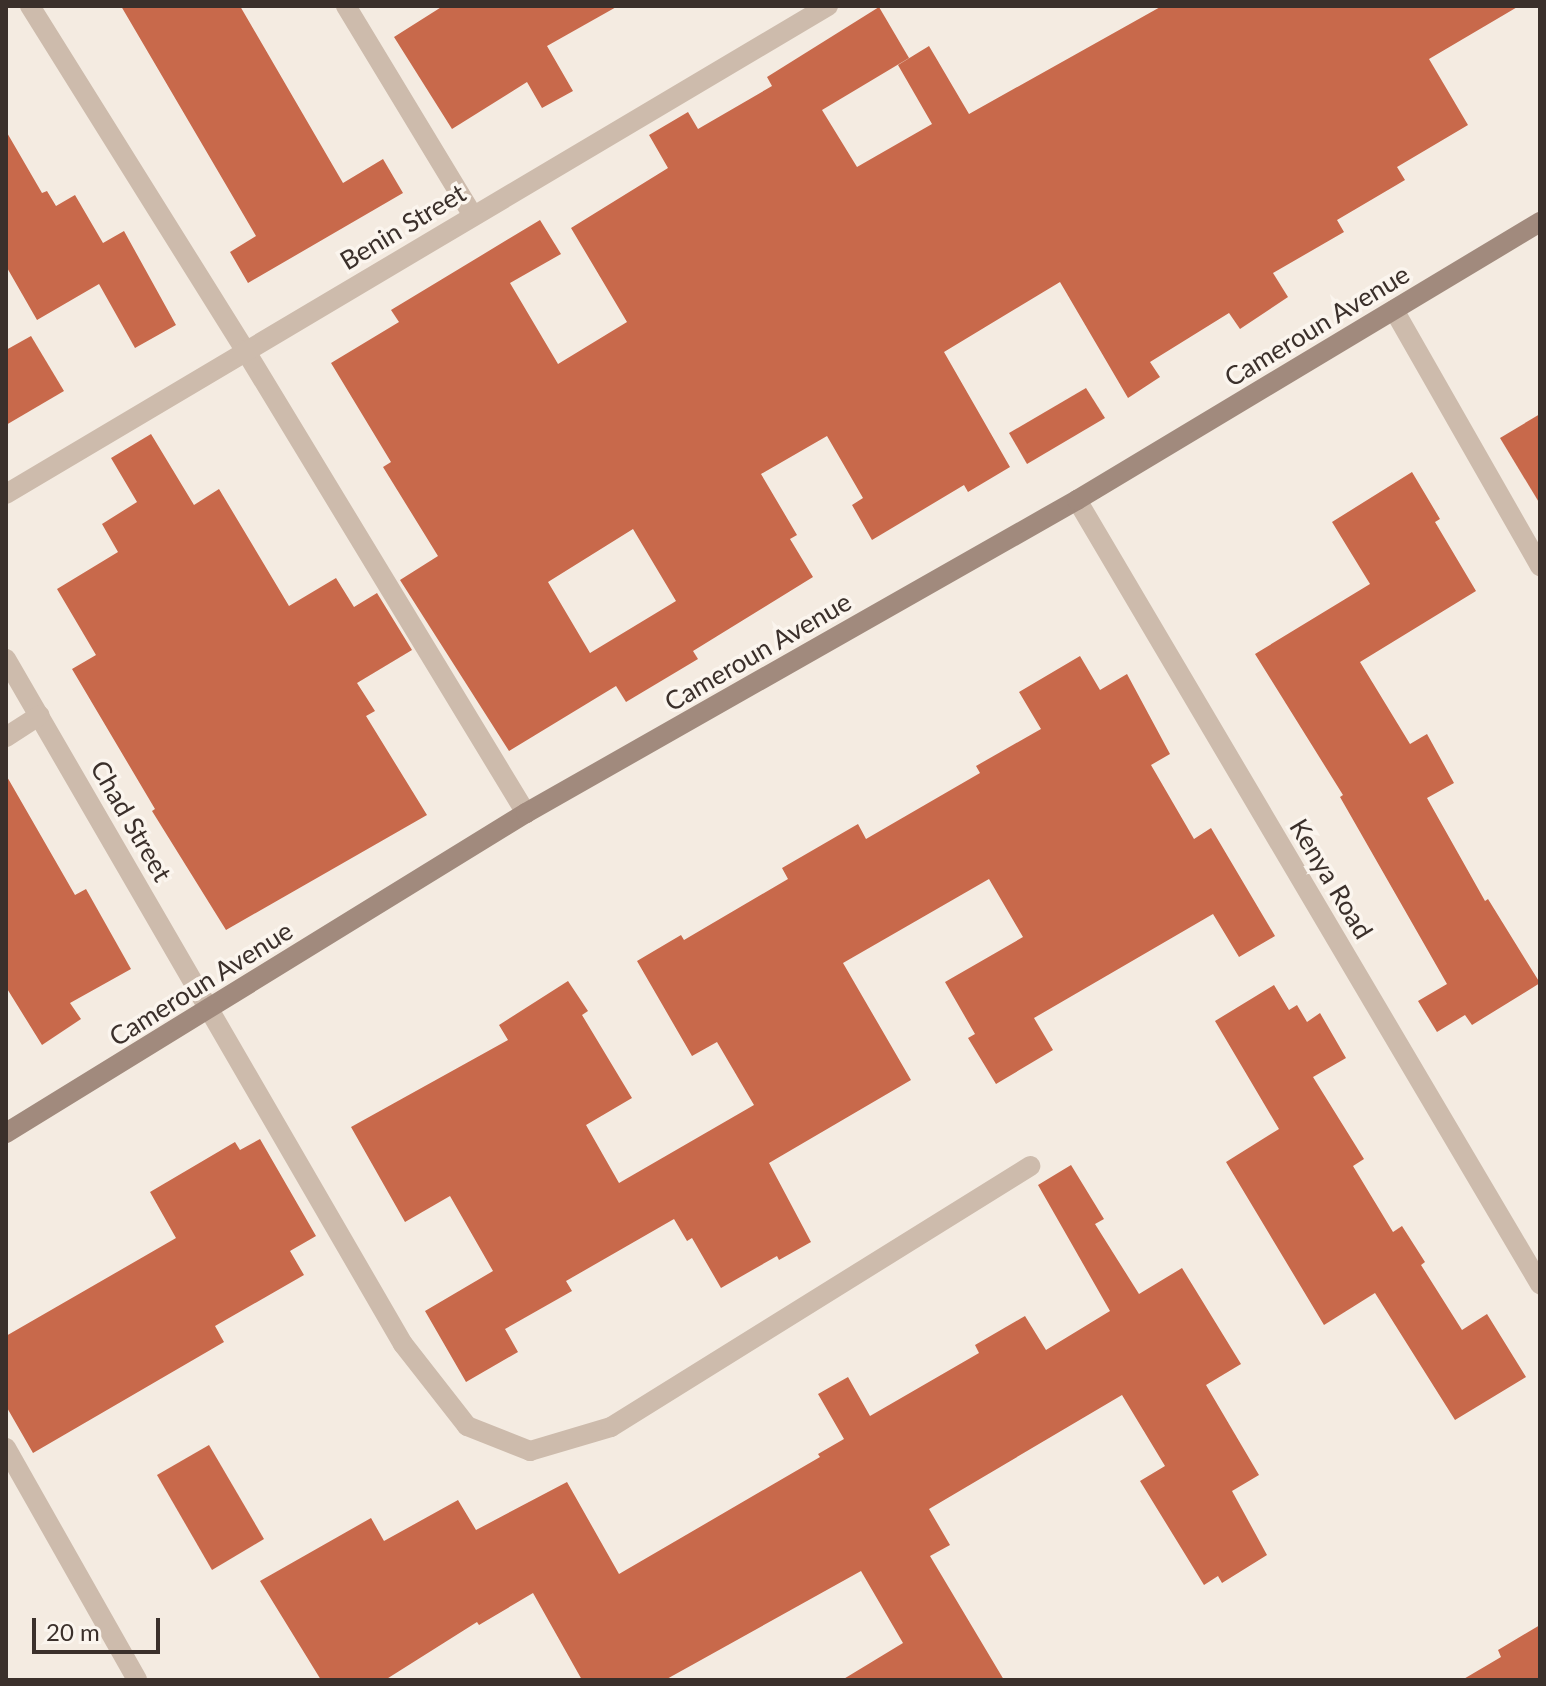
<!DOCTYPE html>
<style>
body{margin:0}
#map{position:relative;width:1546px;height:1686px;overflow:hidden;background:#f4ebe1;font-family:Lato,sans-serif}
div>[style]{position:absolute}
.building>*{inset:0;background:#c8694b}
.street>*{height:20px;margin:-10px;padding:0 10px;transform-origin:10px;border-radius:10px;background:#cdbbac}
.secondary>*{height:20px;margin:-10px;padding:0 10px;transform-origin:10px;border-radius:10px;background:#a18a7d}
span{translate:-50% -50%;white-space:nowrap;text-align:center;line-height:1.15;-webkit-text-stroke:7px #fbf5ee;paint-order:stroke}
.street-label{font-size:26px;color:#3b302b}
.frame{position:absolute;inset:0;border:8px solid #3b302b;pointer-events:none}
.scale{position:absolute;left:32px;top:1618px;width:128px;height:36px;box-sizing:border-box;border:4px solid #3b302b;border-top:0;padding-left:10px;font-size:24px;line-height:28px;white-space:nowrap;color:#3b302b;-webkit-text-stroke:6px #fbf5ee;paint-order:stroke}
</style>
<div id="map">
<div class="building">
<div style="clip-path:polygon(121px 6px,240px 6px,343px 183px,383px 159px,403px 193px,248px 283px,230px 252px,256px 236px)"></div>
<div style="clip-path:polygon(443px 6px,618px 6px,547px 46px,573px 91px,542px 108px,527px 82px,452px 129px,394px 37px)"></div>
<div style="clip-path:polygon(evenodd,1162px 6px,1519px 6px,1429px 59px,1468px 125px,1397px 167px,1405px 180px,1337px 220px,1344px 232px,1273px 273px,1288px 297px,1240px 329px,1229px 313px,1150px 362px,1160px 377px,1128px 398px,1060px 282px,944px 352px,1010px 467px,968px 492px,964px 485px,872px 540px,852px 505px,863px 498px,827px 436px,761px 474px,797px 535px,790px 539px,813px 577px,693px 651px,698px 659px,626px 702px,616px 686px,509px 751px,400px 580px,438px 556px,383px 467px,391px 462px,331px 363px,399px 322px,391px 310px,540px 220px,561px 254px,510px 283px,558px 364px,627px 322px,571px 228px,668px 168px,649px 135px,688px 112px,698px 129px,772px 86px,767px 77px,879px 7px,909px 58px,822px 110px,857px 167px,932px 124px,898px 65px,929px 46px,969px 114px,1162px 6px,633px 529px,676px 601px,590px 653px,548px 582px,633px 529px)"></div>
<div style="clip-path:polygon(6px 131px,42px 193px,47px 191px,56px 206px,75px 195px,103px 243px,124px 231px,176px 325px,135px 348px,99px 284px,37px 320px,6px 266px)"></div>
<div style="clip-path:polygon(31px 336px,64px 391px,6px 425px,6px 350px)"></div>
<div style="clip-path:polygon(1086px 388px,1105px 418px,1027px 464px,1009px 433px)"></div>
<div style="clip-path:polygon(1540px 414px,1540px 504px,1500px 438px)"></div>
<div style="clip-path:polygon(151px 434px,194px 505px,219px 489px,289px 606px,336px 578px,354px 607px,377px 593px,412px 650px,357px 683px,375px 711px,366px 716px,427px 815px,226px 930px,152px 811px,155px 809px,72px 669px,96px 655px,57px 589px,118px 552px,102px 524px,137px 502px,111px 458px)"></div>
<div style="clip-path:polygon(1412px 472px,1440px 519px,1435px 522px,1476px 591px,1360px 662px,1410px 744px,1427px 734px,1454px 783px,1427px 798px,1485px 901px,1488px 899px,1540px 983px,1472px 1025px,1465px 1015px,1437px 1032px,1418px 1001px,1447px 984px,1340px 797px,1343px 795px,1255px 654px,1370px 584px,1332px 522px)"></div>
<div style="clip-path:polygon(1080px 656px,1100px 690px,1127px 674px,1170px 754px,1151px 765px,1194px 839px,1211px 828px,1275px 936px,1239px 957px,1213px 914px,1034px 1018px,1053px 1050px,996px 1084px,968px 1038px,975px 1034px,945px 982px,1023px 937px,989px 879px,843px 963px,911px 1080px,769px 1163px,811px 1242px,779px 1260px,777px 1256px,721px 1288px,692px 1238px,687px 1241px,674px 1219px,566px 1281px,572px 1291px,505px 1329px,518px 1352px,466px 1382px,425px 1311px,493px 1271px,450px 1196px,405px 1222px,351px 1127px,508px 1040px,499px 1025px,568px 981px,588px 1011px,582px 1015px,632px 1098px,586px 1125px,619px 1183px,754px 1105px,717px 1042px,692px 1056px,637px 961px,681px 935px,684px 940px,788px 879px,782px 868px,858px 824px,866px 839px,980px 773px,976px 766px,1041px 729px,1019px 692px)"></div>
<div style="clip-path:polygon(6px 775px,75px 895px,86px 889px,131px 969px,70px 1003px,81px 1019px,42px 1045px,6px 987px)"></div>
<div style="clip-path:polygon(1274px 985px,1289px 1010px,1297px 1005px,1307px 1022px,1320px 1013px,1346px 1058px,1313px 1077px,1364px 1159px,1353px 1166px,1393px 1232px,1402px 1226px,1425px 1262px,1421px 1265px,1462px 1330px,1487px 1314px,1526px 1377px,1455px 1420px,1375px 1293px,1324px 1325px,1226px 1162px,1279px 1129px,1215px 1021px)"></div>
<div style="clip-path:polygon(260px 1139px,316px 1236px,290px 1251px,304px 1275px,215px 1326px,224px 1342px,33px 1453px,6px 1406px,6px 1336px,176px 1238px,150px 1192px,235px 1142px,240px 1150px)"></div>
<div style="clip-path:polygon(1071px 1165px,1104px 1219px,1095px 1224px,1139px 1294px,1182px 1268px,1241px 1364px,1206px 1385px,1259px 1475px,1232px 1491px,1267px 1555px,1222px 1583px,1218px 1576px,1204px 1585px,1140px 1481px,1165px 1466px,1122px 1395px,929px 1509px,950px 1545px,930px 1556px,1004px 1680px,842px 1680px,903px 1643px,861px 1571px,665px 1680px,582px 1680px,533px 1593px,479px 1625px,477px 1622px,385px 1680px,321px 1680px,260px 1581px,371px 1518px,384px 1541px,458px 1500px,476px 1530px,567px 1482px,619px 1574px,820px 1457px,818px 1454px,844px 1439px,818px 1394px,848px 1377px,870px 1416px,979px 1353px,975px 1345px,1025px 1316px,1046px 1350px,1110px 1311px,1038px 1185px)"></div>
<div style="clip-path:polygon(209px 1445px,264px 1539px,212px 1570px,157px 1475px)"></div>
<div style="clip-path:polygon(1540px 1625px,1540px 1680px,1462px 1680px,1501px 1657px,1498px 1650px)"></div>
</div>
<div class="street">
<div style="left:30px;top:6px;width:406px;rotate:58deg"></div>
<div style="left:245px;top:350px;width:542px;rotate:58.75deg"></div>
<div style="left:346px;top:6px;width:245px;rotate:58.8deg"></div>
<div style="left:1394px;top:310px;width:295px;rotate:60.3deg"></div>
<div style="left:6px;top:494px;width:956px;rotate:-30.7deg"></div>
<div style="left:1077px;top:500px;width:911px;rotate:59.44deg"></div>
<div style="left:6px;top:659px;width:792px;rotate:59.91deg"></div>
<div style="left:403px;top:1344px;width:104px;rotate:52deg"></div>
<div style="left:467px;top:1426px;width:68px;rotate:21.6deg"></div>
<div style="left:530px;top:1451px;width:84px;rotate:-16.5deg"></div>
<div style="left:611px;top:1427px;width:494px;rotate:-31.9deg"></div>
<div style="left:6px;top:737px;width:40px;rotate:-32.9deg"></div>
<div style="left:6px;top:1448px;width:266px;rotate:60.5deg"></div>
</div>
<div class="secondary">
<div style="left:6px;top:1133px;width:611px;rotate:-31.61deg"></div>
<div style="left:526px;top:813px;width:634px;rotate:-29.6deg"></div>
<div style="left:1077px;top:500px;width:540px;rotate:-30.98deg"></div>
</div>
<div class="street-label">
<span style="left:403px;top:227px;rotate:-31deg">Benin Street</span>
<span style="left:1317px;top:326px;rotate:-31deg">Cameroun Avenue</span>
<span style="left:758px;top:652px;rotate:-30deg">Cameroun Avenue</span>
<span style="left:131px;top:821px;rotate:60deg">Chad Street</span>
<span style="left:1331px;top:879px;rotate:59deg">Kenya Road</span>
<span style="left:201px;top:984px;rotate:-32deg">Cameroun Avenue</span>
</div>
<div class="frame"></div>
<div class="scale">20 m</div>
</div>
